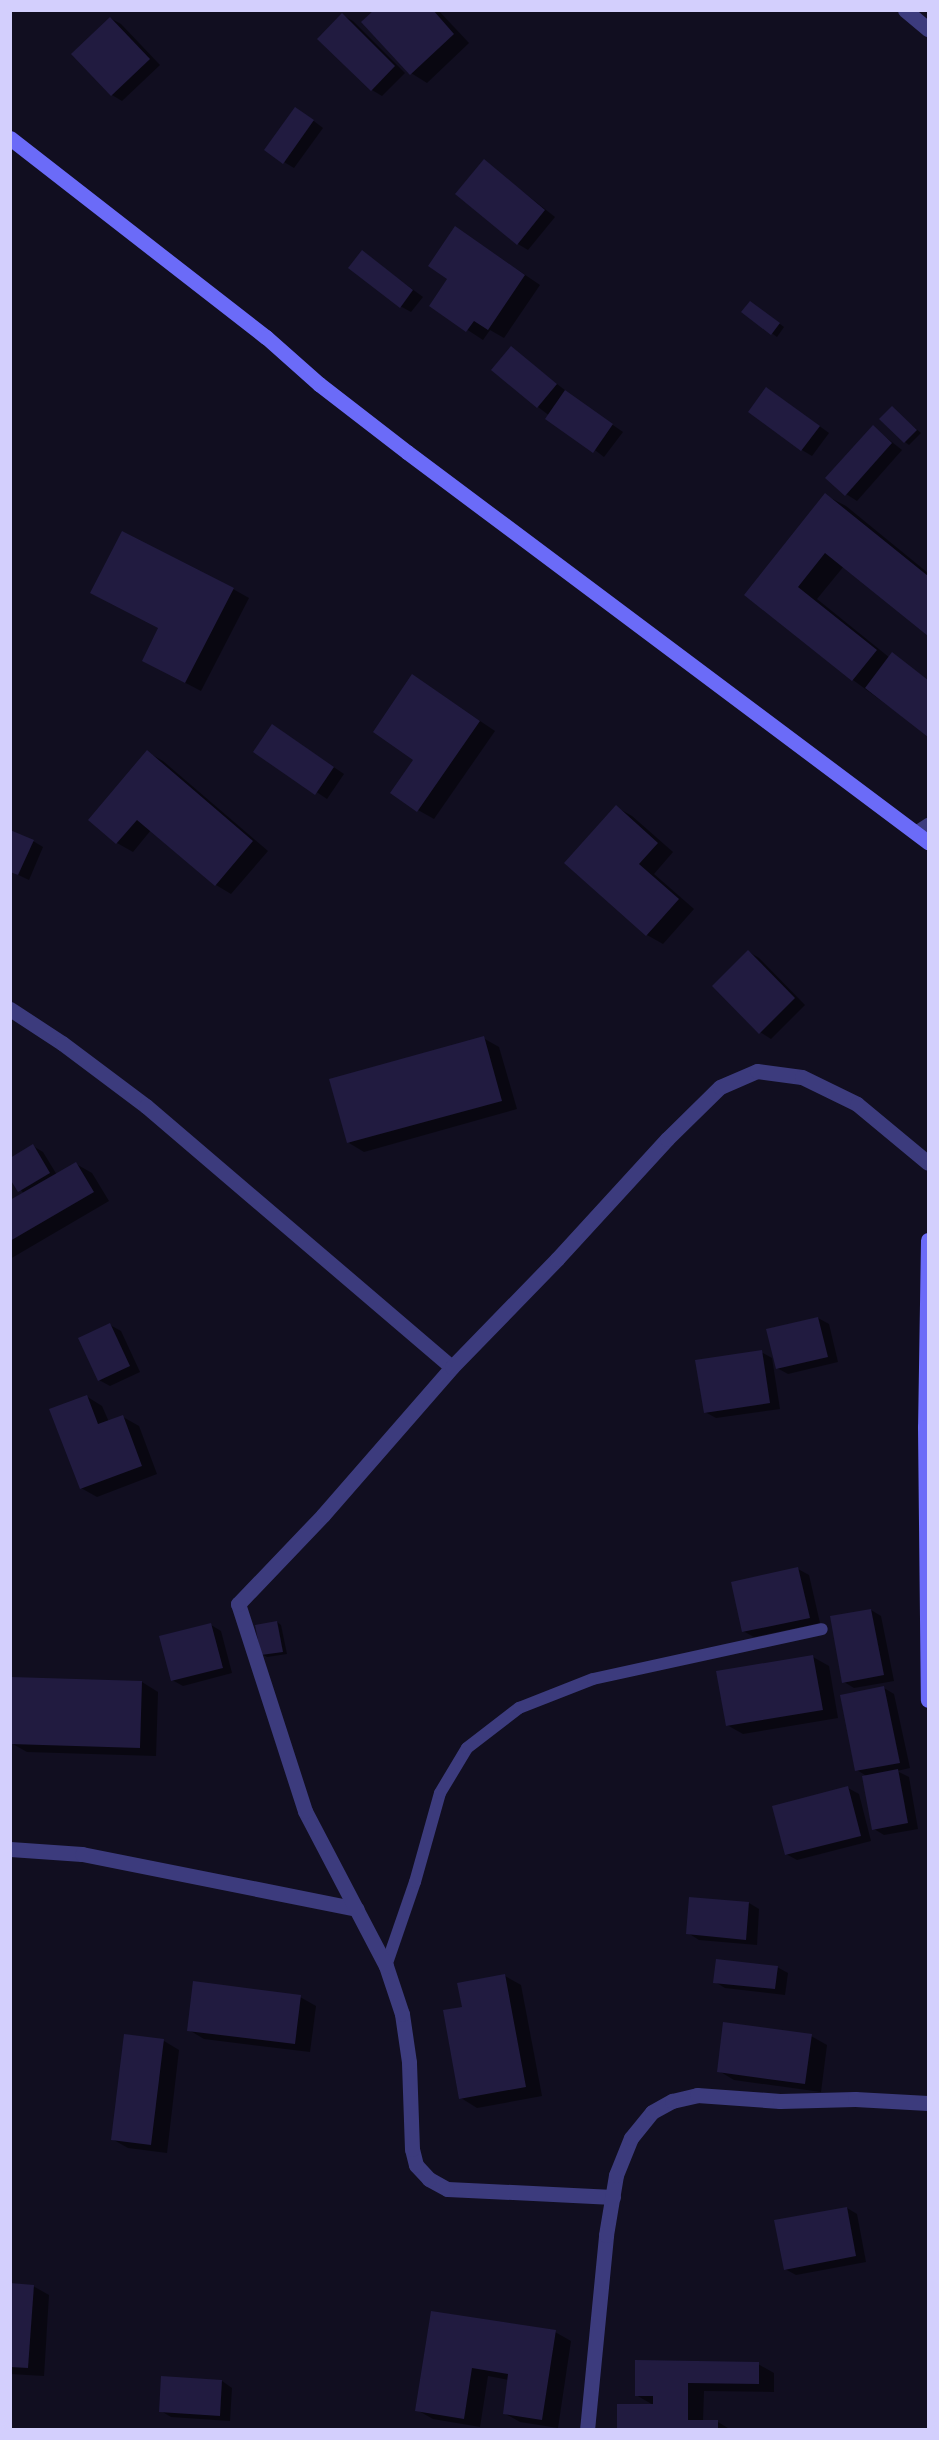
<!DOCTYPE html>
<style>
body{margin:0}
#map{position:relative;width:939px;height:2440px;overflow:hidden;background:#110e20;font-family:"PT Sans",sans-serif}
div>[style]{position:absolute}
.shadow>*{inset:0;background:#0007}
.building>*{inset:0;background:#211b40}
.lane>*{height:12px;margin:-6px;padding:0 6px;transform-origin:6px;border-radius:6px;background:#3c3b7d}
.street>*{height:15px;margin:-7.5px;padding:0 7.5px;transform-origin:7.5px;border-radius:7.5px;background:#3c3b7d}
.secondary>*{height:15px;margin:-7.5px;padding:0 7.5px;transform-origin:7.5px;border-radius:7.5px;background:#6b6bf8}
span{translate:-50% -50%;white-space:nowrap;text-align:center;line-height:1.15;-webkit-text-stroke:6px #110e20;paint-order:stroke}
.frame{position:absolute;inset:0;border:12px solid #d3cffd;pointer-events:none}
</style>
<div id="map">
<div class="shadow">
<div style="clip-path:polygon(376px 10px,438px 10px,469px 43px,427px 83px,411px 73px)"></div>
<div style="clip-path:polygon(342px 15px,353px 21px,405px 73px,382px 96px,372px 90px)"></div>
<div style="clip-path:polygon(110px 18px,121px 24px,160px 65px,122px 101px,112px 95px)"></div>
<div style="clip-path:polygon(306px 115px,323px 128px,294px 168px,284px 162px)"></div>
<div style="clip-path:polygon(484px 161px,555px 217px,528px 250px,518px 244px)"></div>
<div style="clip-path:polygon(471px 238px,540px 285px,504px 338px,490px 330px,483px 340px,431px 306px,449px 279px)"></div>
<div style="clip-path:polygon(362px 252px,423px 297px,411px 312px,400px 306px)"></div>
<div style="clip-path:polygon(755px 306px,784px 327px,777px 337px,743px 312px)"></div>
<div style="clip-path:polygon(511px 348px,566px 391px,565px 392px,623px 432px,604px 457px,538px 407px)"></div>
<div style="clip-path:polygon(767px 388px,829px 433px,812px 456px,802px 450px)"></div>
<div style="clip-path:polygon(892px 408px,921px 433px,909px 445px,905px 442px)"></div>
<div style="clip-path:polygon(873px 427px,902px 450px,857px 501px,846px 494px)"></div>
<div style="clip-path:polygon(825px 495px,846px 506px,928px 573px,928px 634px,844px 566px,817px 599px,890px 658px,893px 654px,928px 680px,928px 735px,853px 680px,746px 594px)"></div>
<div style="clip-path:polygon(233px 589px,249px 598px,201px 691px,159px 669px)"></div>
<div style="clip-path:polygon(413px 676px,495px 731px,434px 819px,418px 810px)"></div>
<div style="clip-path:polygon(282px 732px,344px 774px,327px 799px,255px 751px)"></div>
<div style="clip-path:polygon(147px 752px,163px 761px,268px 851px,231px 894px,216px 885px,151px 830px,133px 852px,117px 843px,90px 820px)"></div>
<div style="clip-path:polygon(616px 807px,632px 816px,673px 852px,654px 874px,694px 909px,663px 944px,647px 935px,566px 863px)"></div>
<div style="clip-path:polygon(33px 841px,43px 847px,29px 880px,10px 871px)"></div>
<div style="clip-path:polygon(749px 952px,759px 958px,805px 1005px,771px 1039px,760px 1032px)"></div>
<div style="clip-path:polygon(483px 1038px,499px 1047px,517px 1109px,364px 1152px,349px 1143px)"></div>
<div style="clip-path:polygon(33px 1146px,43px 1152px,57px 1175px,76px 1164px,92px 1173px,109px 1201px,10px 1259px,10px 1202px,24px 1194px,10px 1176px)"></div>
<div style="clip-path:polygon(818px 1318px,829px 1324px,838px 1362px,788px 1374px,777px 1368px)"></div>
<div style="clip-path:polygon(110px 1325px,121px 1331px,140px 1372px,110px 1386px,99px 1380px)"></div>
<div style="clip-path:polygon(761px 1352px,772px 1358px,780px 1409px,716px 1418px,705px 1412px)"></div>
<div style="clip-path:polygon(86px 1396px,102px 1406px,109px 1422px,123px 1417px,139px 1426px,157px 1474px,97px 1497px,81px 1488px)"></div>
<div style="clip-path:polygon(798px 1569px,809px 1575px,820px 1623px,754px 1637px,743px 1631px)"></div>
<div style="clip-path:polygon(871px 1610px,881px 1616px,894px 1681px,854px 1688px,844px 1682px)"></div>
<div style="clip-path:polygon(277px 1622px,281px 1625px,287px 1654px,267px 1657px,262px 1654px)"></div>
<div style="clip-path:polygon(211px 1625px,221px 1631px,232px 1673px,183px 1686px,172px 1680px)"></div>
<div style="clip-path:polygon(813px 1657px,829px 1666px,838px 1718px,743px 1734px,727px 1725px)"></div>
<div style="clip-path:polygon(142px 1682px,158px 1692px,156px 1756px,27px 1752px,11px 1743px)"></div>
<div style="clip-path:polygon(884px 1688px,894px 1694px,910px 1768px,897px 1771px,909px 1777px,918px 1829px,884px 1835px,874px 1829px,868px 1777px,857px 1770px)"></div>
<div style="clip-path:polygon(848px 1788px,859px 1794px,871px 1841px,797px 1860px,786px 1854px)"></div>
<div style="clip-path:polygon(749px 1903px,759px 1909px,757px 1945px,699px 1940px,688px 1933px)"></div>
<div style="clip-path:polygon(777px 1967px,788px 1973px,785px 1995px,725px 1988px,715px 1982px)"></div>
<div style="clip-path:polygon(505px 1976px,521px 1985px,542px 2096px,477px 2108px,461px 2098px)"></div>
<div style="clip-path:polygon(300px 1997px,316px 2006px,310px 2052px,204px 2039px,189px 2030px)"></div>
<div style="clip-path:polygon(811px 2036px,827px 2045px,821px 2092px,734px 2080px,719px 2071px)"></div>
<div style="clip-path:polygon(164px 2041px,179px 2050px,167px 2153px,128px 2148px,112px 2139px)"></div>
<div style="clip-path:polygon(847px 2208px,857px 2214px,866px 2262px,796px 2275px,785px 2269px)"></div>
<div style="clip-path:polygon(10px 2284px,33px 2286px,49px 2295px,44px 2376px,10px 2374px)"></div>
<div style="clip-path:polygon(432px 2313px,555px 2332px,571px 2341px,558px 2428px,520px 2422px,504px 2413px,509px 2380px,488px 2376px,480px 2427px,433px 2419px,417px 2410px)"></div>
<div style="clip-path:polygon(758px 2364px,774px 2373px,774px 2392px,704px 2391px,703px 2421px,718px 2422px,731px 2430px,619px 2430px,655px 2406px,636px 2395px)"></div>
<div style="clip-path:polygon(222px 2381px,232px 2388px,230px 2421px,171px 2417px,161px 2411px)"></div>
</div>
<div class="building">
<div style="clip-path:polygon(374px 10px,433px 10px,454px 34px,410px 75px,361px 22px)"></div>
<div style="clip-path:polygon(342px 13px,395px 66px,371px 91px,317px 39px)"></div>
<div style="clip-path:polygon(110px 17px,150px 59px,111px 96px,71px 54px)"></div>
<div style="clip-path:polygon(295px 107px,314px 120px,283px 164px,264px 150px)"></div>
<div style="clip-path:polygon(484px 159px,545px 210px,517px 245px,455px 194px)"></div>
<div style="clip-path:polygon(455px 226px,525px 275px,488px 330px,474px 321px,466px 332px,429px 306px,447px 279px,428px 266px)"></div>
<div style="clip-path:polygon(362px 250px,413px 290px,400px 308px,348px 268px)"></div>
<div style="clip-path:polygon(750px 301px,780px 323px,771px 335px,741px 312px)"></div>
<div style="clip-path:polygon(511px 346px,557px 384px,537px 408px,491px 370px)"></div>
<div style="clip-path:polygon(766px 387px,820px 426px,801px 451px,748px 412px)"></div>
<div style="clip-path:polygon(565px 390px,613px 424px,593px 453px,545px 419px)"></div>
<div style="clip-path:polygon(892px 406px,917px 430px,904px 443px,879px 419px)"></div>
<div style="clip-path:polygon(873px 425px,892px 443px,845px 496px,825px 478px)"></div>
<div style="clip-path:polygon(825px 493px,928px 576px,928px 636px,825px 553px,798px 587px,877px 650px,852px 681px,744px 595px)"></div>
<div style="clip-path:polygon(122px 531px,234px 588px,185px 683px,142px 661px,158px 628px,90px 593px)"></div>
<div style="clip-path:polygon(892px 652px,928px 680px,928px 737px,865px 688px)"></div>
<div style="clip-path:polygon(412px 674px,480px 721px,417px 812px,390px 793px,413px 760px,373px 732px)"></div>
<div style="clip-path:polygon(272px 724px,334px 767px,315px 795px,253px 752px)"></div>
<div style="clip-path:polygon(147px 750px,253px 841px,215px 886px,137px 820px,116px 844px,88px 820px)"></div>
<div style="clip-path:polygon(616px 805px,658px 843px,639px 864px,679px 899px,646px 936px,564px 863px)"></div>
<div style="clip-path:polygon(10px 830px,34px 840px,18px 875px,10px 872px)"></div>
<div style="clip-path:polygon(748px 950px,795px 998px,759px 1034px,712px 986px)"></div>
<div style="clip-path:polygon(484px 1036px,502px 1101px,347px 1143px,329px 1079px)"></div>
<div style="clip-path:polygon(33px 1144px,50px 1173px,18px 1192px,10px 1179px,10px 1158px)"></div>
<div style="clip-path:polygon(76px 1162px,94px 1192px,10px 1241px,10px 1200px)"></div>
<div style="clip-path:polygon(818px 1317px,828px 1357px,776px 1369px,766px 1329px)"></div>
<div style="clip-path:polygon(110px 1323px,130px 1366px,98px 1381px,78px 1338px)"></div>
<div style="clip-path:polygon(762px 1350px,770px 1403px,704px 1413px,695px 1360px)"></div>
<div style="clip-path:polygon(87px 1395px,98px 1424px,123px 1415px,142px 1466px,80px 1489px,49px 1409px)"></div>
<div style="clip-path:polygon(798px 1567px,810px 1618px,742px 1632px,731px 1582px)"></div>
<div style="clip-path:polygon(871px 1609px,884px 1675px,842px 1683px,830px 1616px)"></div>
<div style="clip-path:polygon(277px 1621px,283px 1652px,261px 1655px,255px 1625px)"></div>
<div style="clip-path:polygon(211px 1623px,223px 1668px,171px 1681px,159px 1636px)"></div>
<div style="clip-path:polygon(813px 1655px,823px 1710px,726px 1726px,716px 1671px)"></div>
<div style="clip-path:polygon(11px 1677px,142px 1681px,140px 1748px,10px 1744px)"></div>
<div style="clip-path:polygon(884px 1686px,900px 1763px,855px 1771px,840px 1695px)"></div>
<div style="clip-path:polygon(898px 1769px,908px 1823px,872px 1830px,862px 1776px)"></div>
<div style="clip-path:polygon(848px 1786px,861px 1836px,785px 1855px,772px 1806px)"></div>
<div style="clip-path:polygon(689px 1897px,749px 1902px,746px 1940px,686px 1934px)"></div>
<div style="clip-path:polygon(716px 1959px,778px 1966px,775px 1989px,713px 1983px)"></div>
<div style="clip-path:polygon(505px 1974px,526px 2087px,459px 2099px,443px 2010px,462px 2007px,457px 1983px)"></div>
<div style="clip-path:polygon(193px 1981px,301px 1995px,295px 2044px,187px 2031px)"></div>
<div style="clip-path:polygon(723px 2022px,812px 2034px,805px 2084px,717px 2072px)"></div>
<div style="clip-path:polygon(124px 2034px,164px 2039px,151px 2145px,111px 2140px)"></div>
<div style="clip-path:polygon(847px 2207px,856px 2256px,784px 2270px,774px 2220px)"></div>
<div style="clip-path:polygon(10px 2283px,34px 2285px,28px 2368px,10px 2367px)"></div>
<div style="clip-path:polygon(431px 2311px,556px 2330px,542px 2420px,503px 2414px,508px 2374px,472px 2368px,464px 2419px,415px 2411px)"></div>
<div style="clip-path:polygon(635px 2360px,759px 2362px,759px 2384px,688px 2383px,688px 2420px,718px 2420px,718px 2430px,617px 2430px,617px 2404px,653px 2404px,653px 2396px,635px 2396px)"></div>
<div style="clip-path:polygon(161px 2376px,222px 2380px,220px 2416px,159px 2412px)"></div>
</div>
<div class="lane">
<div style="left:914px;top:833px;width:17px;rotate:-33deg"></div>
<div style="left:386px;top:1966px;width:89px;rotate:-71deg"></div>
<div style="left:415px;top:1882px;width:92px;rotate:-74.3deg"></div>
<div style="left:440px;top:1793px;width:52px;rotate:-59deg"></div>
<div style="left:467px;top:1748px;width:66px;rotate:-37.6deg"></div>
<div style="left:519px;top:1708px;width:79px;rotate:-21.4deg"></div>
<div style="left:593px;top:1679px;width:234px;rotate:-12.3deg"></div>
</div>
<div class="street">
<div style="left:905px;top:10px;width:30px;rotate:40deg"></div>
<div style="left:10px;top:1009px;width:62px;rotate:33.2deg"></div>
<div style="left:62px;top:1043px;width:105px;rotate:36.9deg"></div>
<div style="left:146px;top:1106px;width:402px;rotate:40.5deg"></div>
<div style="left:10px;top:1849px;width:72px;rotate:4deg"></div>
<div style="left:82px;top:1854px;width:280px;rotate:11.3deg"></div>
<div style="left:613px;top:2197px;width:166px;rotate:-177.2deg"></div>
<div style="left:447px;top:2189px;width:21px;rotate:-151deg"></div>
<div style="left:429px;top:2179px;width:19px;rotate:-133deg"></div>
<div style="left:416px;top:2165px;width:16px;rotate:-104deg"></div>
<div style="left:412px;top:2149px;width:87px;rotate:-92deg"></div>
<div style="left:409px;top:2062px;width:49px;rotate:-98.3deg"></div>
<div style="left:402px;top:2014px;width:51px;rotate:-108.4deg"></div>
<div style="left:386px;top:1966px;width:175px;rotate:-117.6deg"></div>
<div style="left:305px;top:1811px;width:218px;rotate:-107.9deg"></div>
<div style="left:238px;top:1604px;width:123px;rotate:-46.3deg"></div>
<div style="left:323px;top:1515px;width:196px;rotate:-48.9deg"></div>
<div style="left:452px;top:1367px;width:151px;rotate:-45.8deg"></div>
<div style="left:557px;top:1259px;width:163px;rotate:-47.5deg"></div>
<div style="left:667px;top:1139px;width:74px;rotate:-44.5deg"></div>
<div style="left:720px;top:1087px;width:40px;rotate:-23.4deg"></div>
<div style="left:757px;top:1071px;width:45px;rotate:7.6deg"></div>
<div style="left:802px;top:1077px;width:61px;rotate:26.1deg"></div>
<div style="left:857px;top:1104px;width:92px;rotate:39.7deg"></div>
<div style="left:587px;top:2430px;width:196px;rotate:-84.4deg"></div>
<div style="left:606px;top:2235px;width:61px;rotate:-80.5deg"></div>
<div style="left:616px;top:2175px;width:40px;rotate:-68deg"></div>
<div style="left:631px;top:2138px;width:33px;rotate:-51deg"></div>
<div style="left:652px;top:2112px;width:23px;rotate:-29deg"></div>
<div style="left:672px;top:2101px;width:26px;rotate:-13deg"></div>
<div style="left:697px;top:2095px;width:83px;rotate:4.1deg"></div>
<div style="left:780px;top:2101px;width:75px;rotate:-1.5deg"></div>
<div style="left:855px;top:2099px;width:73px;rotate:3.1deg"></div>
</div>
<div class="secondary">
<div style="left:10px;top:138px;width:324px;rotate:37.9deg"></div>
<div style="left:266px;top:337px;width:71px;rotate:41.6deg"></div>
<div style="left:319px;top:384px;width:111px;rotate:37.7deg"></div>
<div style="left:407px;top:452px;width:651px;rotate:36.82deg"></div>
<div style="left:928px;top:1240px;width:187px;rotate:90.9deg"></div>
<div style="left:925px;top:1427px;width:273px;rotate:89.4deg"></div>
</div>
<div class="frame"></div>
</div>
